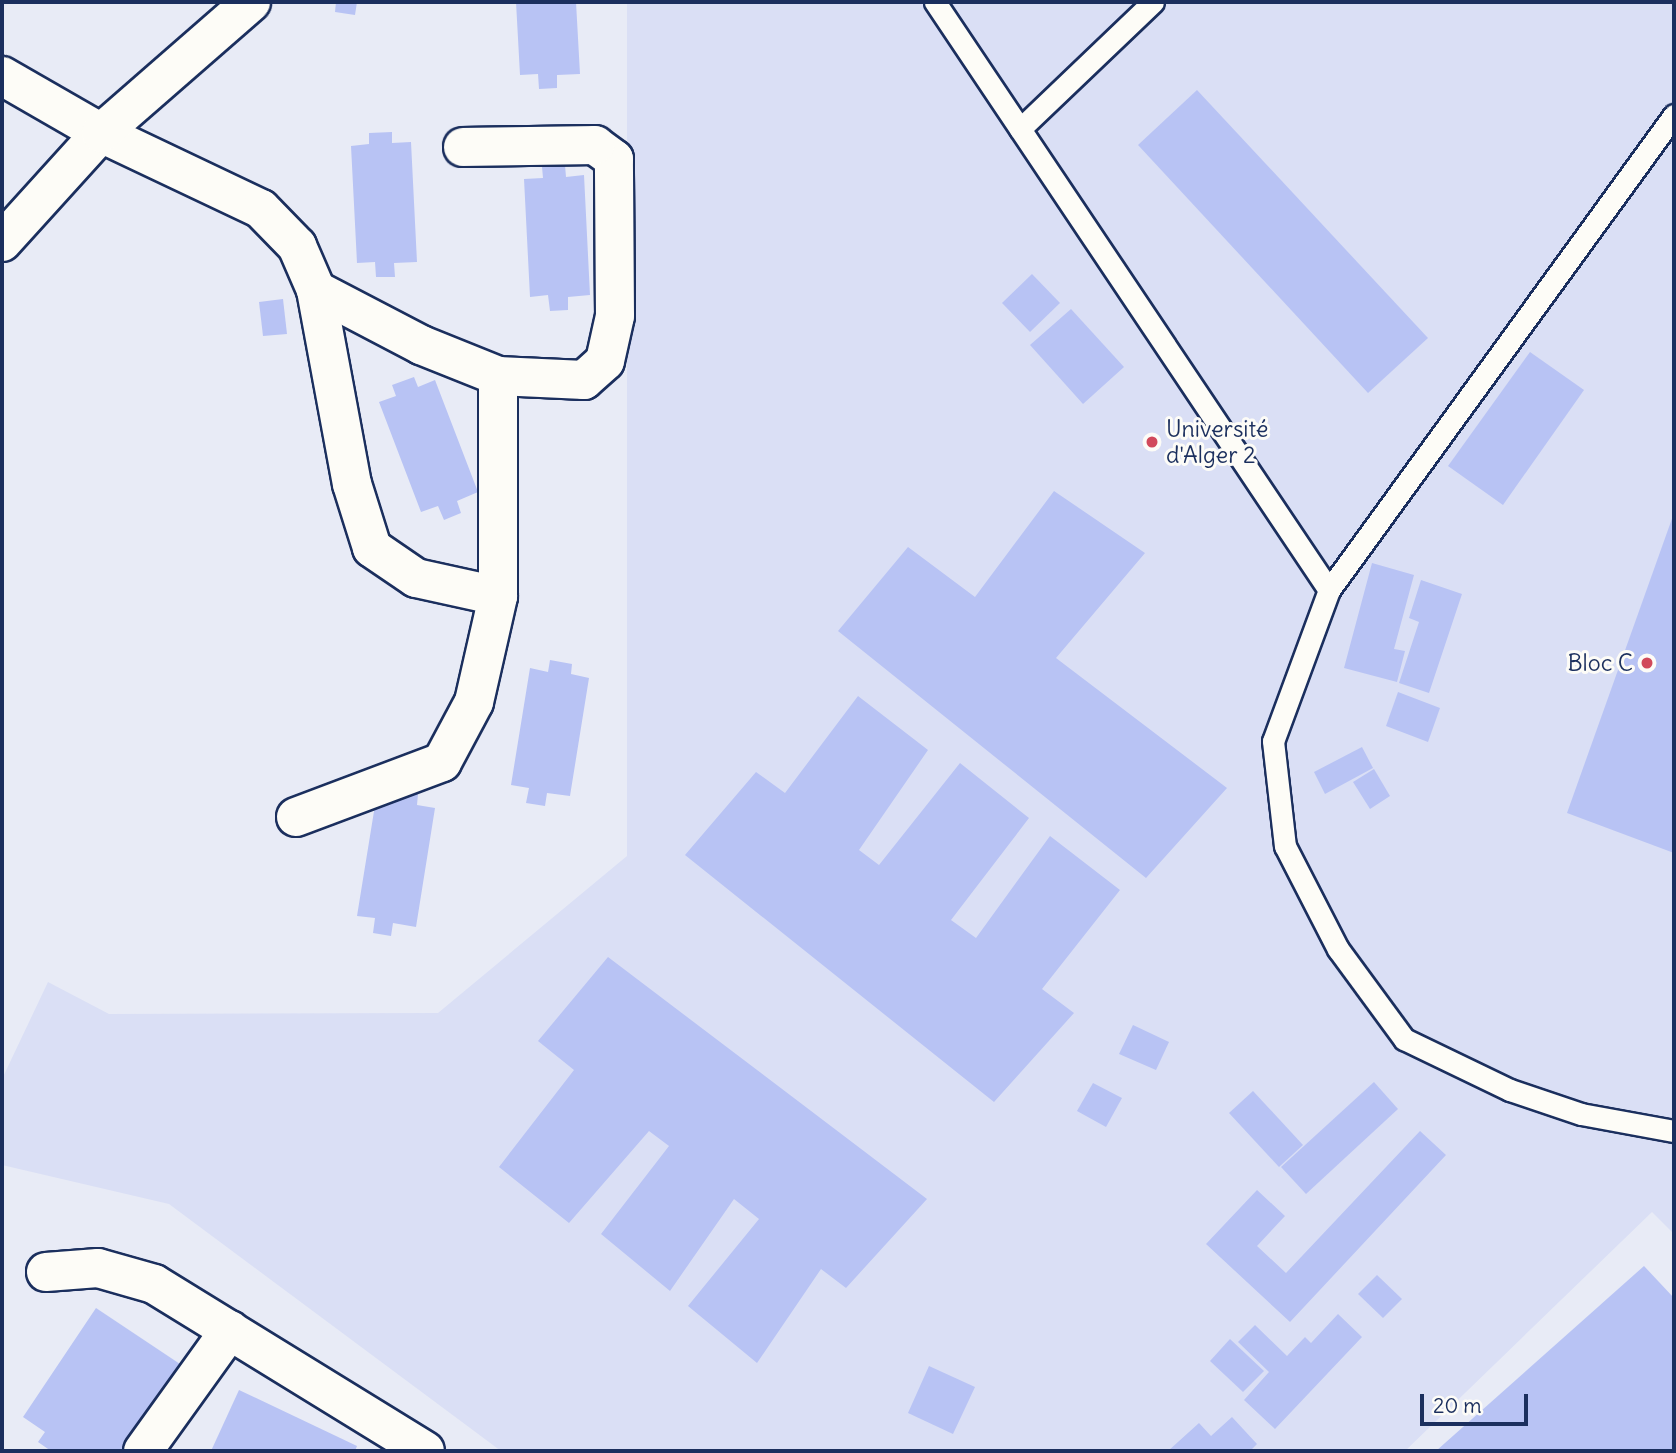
<!DOCTYPE html>
<meta charset="utf-8">
<style>
body{margin:0}
#map{position:relative;width:1676px;height:1453px;overflow:hidden;background:#e8ebf6;font-family:Delius,sans-serif}
div>[style]{position:absolute}
.built>*{inset:0;background:#dadff5}
.building>*{inset:0;background:#b8c3f4}
.roads{filter:drop-shadow(2px 0 #1b2f5e) drop-shadow(-2px 0 #1b2f5e) drop-shadow(0 2px #1b2f5e) drop-shadow(0 -2px #1b2f5e)}
.lane>*{height:21px;margin:-10.5px;padding:0 10.5px;transform-origin:10.5px;border-radius:10.5px;background:#fdfcf7}
.street>*{height:38px;margin:-19px;padding:0 19px;transform-origin:19px;border-radius:19px;background:#fdfcf7}
.dots>*{width:19px;height:19px;translate:-50% -50%;box-sizing:border-box;border:4px solid #fdfcf7;border-radius:50%}
span{translate:-50% -50%;white-space:nowrap;text-align:center;line-height:1.15;-webkit-text-stroke:6px #fdfcf7;paint-order:stroke}
.poi-label{font-size:23px;color:#1b2f5e}
.left{translate:0 -50%;text-align:left}
.right{translate:-100% -50%;text-align:right}
.frame{position:absolute;inset:0;border:4px solid #1b2f5e;pointer-events:none}
.scale{position:absolute;left:1420px;top:1394px;width:108px;height:32px;box-sizing:border-box;border:4px solid #1b2f5e;border-top:0;padding-left:9px;font-size:21px;line-height:24px;white-space:nowrap;color:#1b2f5e;-webkit-text-stroke:5px #fdfcf7;paint-order:stroke}
</style>
<div id="map">
<div class="built">
<div style="clip-path:polygon(627px 2px,1674px 2px,1674px 1234px,1652px 1212px,1405px 1451px,501px 1451px,169px 1204px,2px 1165px,2px 1079px,48px 982px,109px 1014px,438px 1013px,627px 856px)"></div>
</div>
<div class="building">
<div style="clip-path:polygon(336px 2px,357px 2px,355px 15px,335px 12px)"></div>
<div style="clip-path:polygon(516px 2px,576px 2px,580px 74px,557px 75px,557px 88px,539px 89px,538px 74px,520px 75px)"></div>
<div style="clip-path:polygon(1197px 90px,1428px 338px,1368px 393px,1138px 145px)"></div>
<div style="clip-path:polygon(392px 132px,392px 143px,411px 142px,417px 262px,394px 263px,395px 277px,376px 277px,375px 262px,357px 263px,351px 146px,369px 144px,369px 133px)"></div>
<div style="clip-path:polygon(565px 165px,566px 177px,584px 175px,590px 295px,568px 297px,568px 310px,550px 311px,548px 295px,530px 297px,524px 179px,543px 178px,542px 167px)"></div>
<div style="clip-path:polygon(1032px 274px,1060px 303px,1030px 332px,1002px 303px)"></div>
<div style="clip-path:polygon(283px 299px,287px 334px,263px 336px,259px 302px)"></div>
<div style="clip-path:polygon(1071px 309px,1124px 367px,1083px 404px,1030px 345px)"></div>
<div style="clip-path:polygon(1530px 352px,1584px 390px,1503px 505px,1448px 466px)"></div>
<div style="clip-path:polygon(414px 377px,418px 387px,435px 380px,478px 492px,457px 501px,461px 513px,444px 520px,438px 506px,421px 512px,379px 402px,396px 396px,392px 385px)"></div>
<div style="clip-path:polygon(1054px 491px,1145px 553px,1056px 658px,1227px 788px,1146px 878px,838px 631px,908px 547px,975px 597px)"></div>
<div style="clip-path:polygon(1674px 513px,1674px 853px,1567px 813px)"></div>
<div style="clip-path:polygon(1372px 563px,1414px 575px,1394px 649px,1405px 651px,1397px 682px,1344px 668px)"></div>
<div style="clip-path:polygon(1421px 580px,1462px 594px,1429px 693px,1399px 683px,1419px 622px,1409px 618px)"></div>
<div style="clip-path:polygon(550px 660px,572px 664px,571px 674px,589px 678px,570px 796px,547px 793px,545px 806px,526px 803px,529px 788px,511px 785px,530px 668px,548px 672px)"></div>
<div style="clip-path:polygon(1398px 692px,1440px 708px,1428px 742px,1386px 726px)"></div>
<div style="clip-path:polygon(858px 696px,928px 750px,859px 850px,879px 865px,960px 763px,1029px 818px,951px 920px,976px 938px,1050px 836px,1120px 890px,1042px 989px,1074px 1013px,994px 1102px,685px 855px,756px 772px,785px 793px)"></div>
<div style="clip-path:polygon(1362px 747px,1373px 768px,1325px 794px,1314px 772px)"></div>
<div style="clip-path:polygon(1374px 769px,1390px 796px,1370px 809px,1353px 782px)"></div>
<div style="clip-path:polygon(396px 791px,418px 794px,417px 805px,435px 808px,416px 927px,393px 923px,391px 936px,373px 933px,375px 918px,357px 916px,376px 799px,394px 802px)"></div>
<div style="clip-path:polygon(608px 957px,927px 1199px,846px 1288px,821px 1269px,757px 1363px,688px 1306px,759px 1219px,734px 1199px,670px 1291px,601px 1234px,669px 1146px,649px 1131px,569px 1223px,499px 1167px,574px 1070px,538px 1041px)"></div>
<div style="clip-path:polygon(1133px 1025px,1169px 1042px,1156px 1070px,1119px 1054px)"></div>
<div style="clip-path:polygon(1374px 1082px,1398px 1109px,1306px 1194px,1281px 1167px)"></div>
<div style="clip-path:polygon(1093px 1083px,1122px 1098px,1106px 1127px,1077px 1111px)"></div>
<div style="clip-path:polygon(1253px 1091px,1303px 1145px,1279px 1167px,1229px 1113px)"></div>
<div style="clip-path:polygon(1420px 1131px,1446px 1155px,1290px 1322px,1206px 1244px,1257px 1190px,1285px 1216px,1257px 1246px,1286px 1273px)"></div>
<div style="clip-path:polygon(1644px 1266px,1674px 1298px,1674px 1451px,1436px 1451px)"></div>
<div style="clip-path:polygon(1377px 1275px,1402px 1299px,1383px 1318px,1358px 1294px)"></div>
<div style="clip-path:polygon(96px 1308px,180px 1364px,122px 1451px,51px 1451px,38px 1442px,45px 1432px,23px 1417px)"></div>
<div style="clip-path:polygon(1338px 1314px,1362px 1337px,1275px 1429px,1244px 1400px,1269px 1372px,1238px 1342px,1255px 1325px,1287px 1356px,1305px 1337px,1311px 1343px)"></div>
<div style="clip-path:polygon(1230px 1339px,1264px 1371px,1243px 1392px,1210px 1361px)"></div>
<div style="clip-path:polygon(929px 1366px,975px 1387px,953px 1434px,908px 1413px)"></div>
<div style="clip-path:polygon(239px 1390px,357px 1446px,355px 1451px,211px 1451px)"></div>
<div style="clip-path:polygon(1232px 1417px,1257px 1444px,1250px 1451px,1168px 1451px,1199px 1423px,1211px 1436px)"></div>
</div>
<div class="roads">
<div class="lane">
<div style="left:935px;top:2px;width:708px;rotate:56.18deg"></div>
<div style="left:1674px;top:115px;width:587px;rotate:125.99deg"></div>
<div style="left:1329px;top:590px;width:161px;rotate:110.3deg"></div>
<div style="left:1273px;top:741px;width:106px;rotate:83.5deg"></div>
<div style="left:1285px;top:846px;width:116px;rotate:62.8deg"></div>
<div style="left:1338px;top:949px;width:112px;rotate:53.7deg"></div>
<div style="left:1404px;top:1039px;width:118px;rotate:25.7deg"></div>
<div style="left:1510px;top:1090px;width:75px;rotate:18.7deg"></div>
<div style="left:1581px;top:1114px;width:95px;rotate:10.4deg"></div>
<div style="left:1020px;top:129px;width:184px;rotate:-43.7deg"></div>
</div>
<div class="street">
<div style="left:2px;top:76px;width:114px;rotate:29.9deg"></div>
<div style="left:101px;top:133px;width:177px;rotate:25.4deg"></div>
<div style="left:261px;top:209px;width:52px;rotate:45.8deg"></div>
<div style="left:297px;top:246px;width:48px;rotate:66.6deg"></div>
<div style="left:316px;top:290px;width:119px;rotate:27.6deg"></div>
<div style="left:421px;top:345px;width:83px;rotate:21.9deg"></div>
<div style="left:498px;top:376px;width:86px;rotate:2.7deg"></div>
<div style="left:584px;top:380px;width:28px;rotate:-42deg"></div>
<div style="left:605px;top:361px;width:46px;rotate:-77.5deg"></div>
<div style="left:615px;top:316px;width:157px;rotate:-90.4deg"></div>
<div style="left:614px;top:159px;width:24px;rotate:-144deg"></div>
<div style="left:595px;top:145px;width:132px;rotate:179.1deg"></div>
<div style="left:2px;top:242px;width:147px;rotate:-47.8deg"></div>
<div style="left:101px;top:133px;width:199px;rotate:-41.1deg"></div>
<div style="left:316px;top:290px;width:197px;rotate:79.5deg"></div>
<div style="left:352px;top:484px;width:67px;rotate:72.6deg"></div>
<div style="left:372px;top:548px;width:53px;rotate:34.3deg"></div>
<div style="left:416px;top:578px;width:84px;rotate:12.4deg"></div>
<div style="left:296px;top:817px;width:156px;rotate:-20.6deg"></div>
<div style="left:442px;top:762px;width:68px;rotate:-61.9deg"></div>
<div style="left:474px;top:702px;width:109px;rotate:-77.2deg"></div>
<div style="left:498px;top:596px;width:220px;rotate:-90deg"></div>
<div style="left:46px;top:1272px;width:52px;rotate:-4.4deg"></div>
<div style="left:98px;top:1268px;width:58px;rotate:15.9deg"></div>
<div style="left:154px;top:1284px;width:318px;rotate:31.6deg"></div>
<div style="left:143px;top:1451px;width:149px;rotate:-54.3deg"></div>
</div>
</div>
<div class="dots">
<div style="left:1152px;top:442px;background:#d1495b"></div>
<div style="left:1647px;top:663px;background:#d1495b"></div>
</div>
<div class="poi-label">
<span class="left" style="left:1166px;top:442px">Université<br>d'Alger 2</span>
<span class="right" style="left:1633px;top:663px">Bloc C</span>
</div>
<div class="frame"></div>
<div class="scale">20 m</div>
</div>
